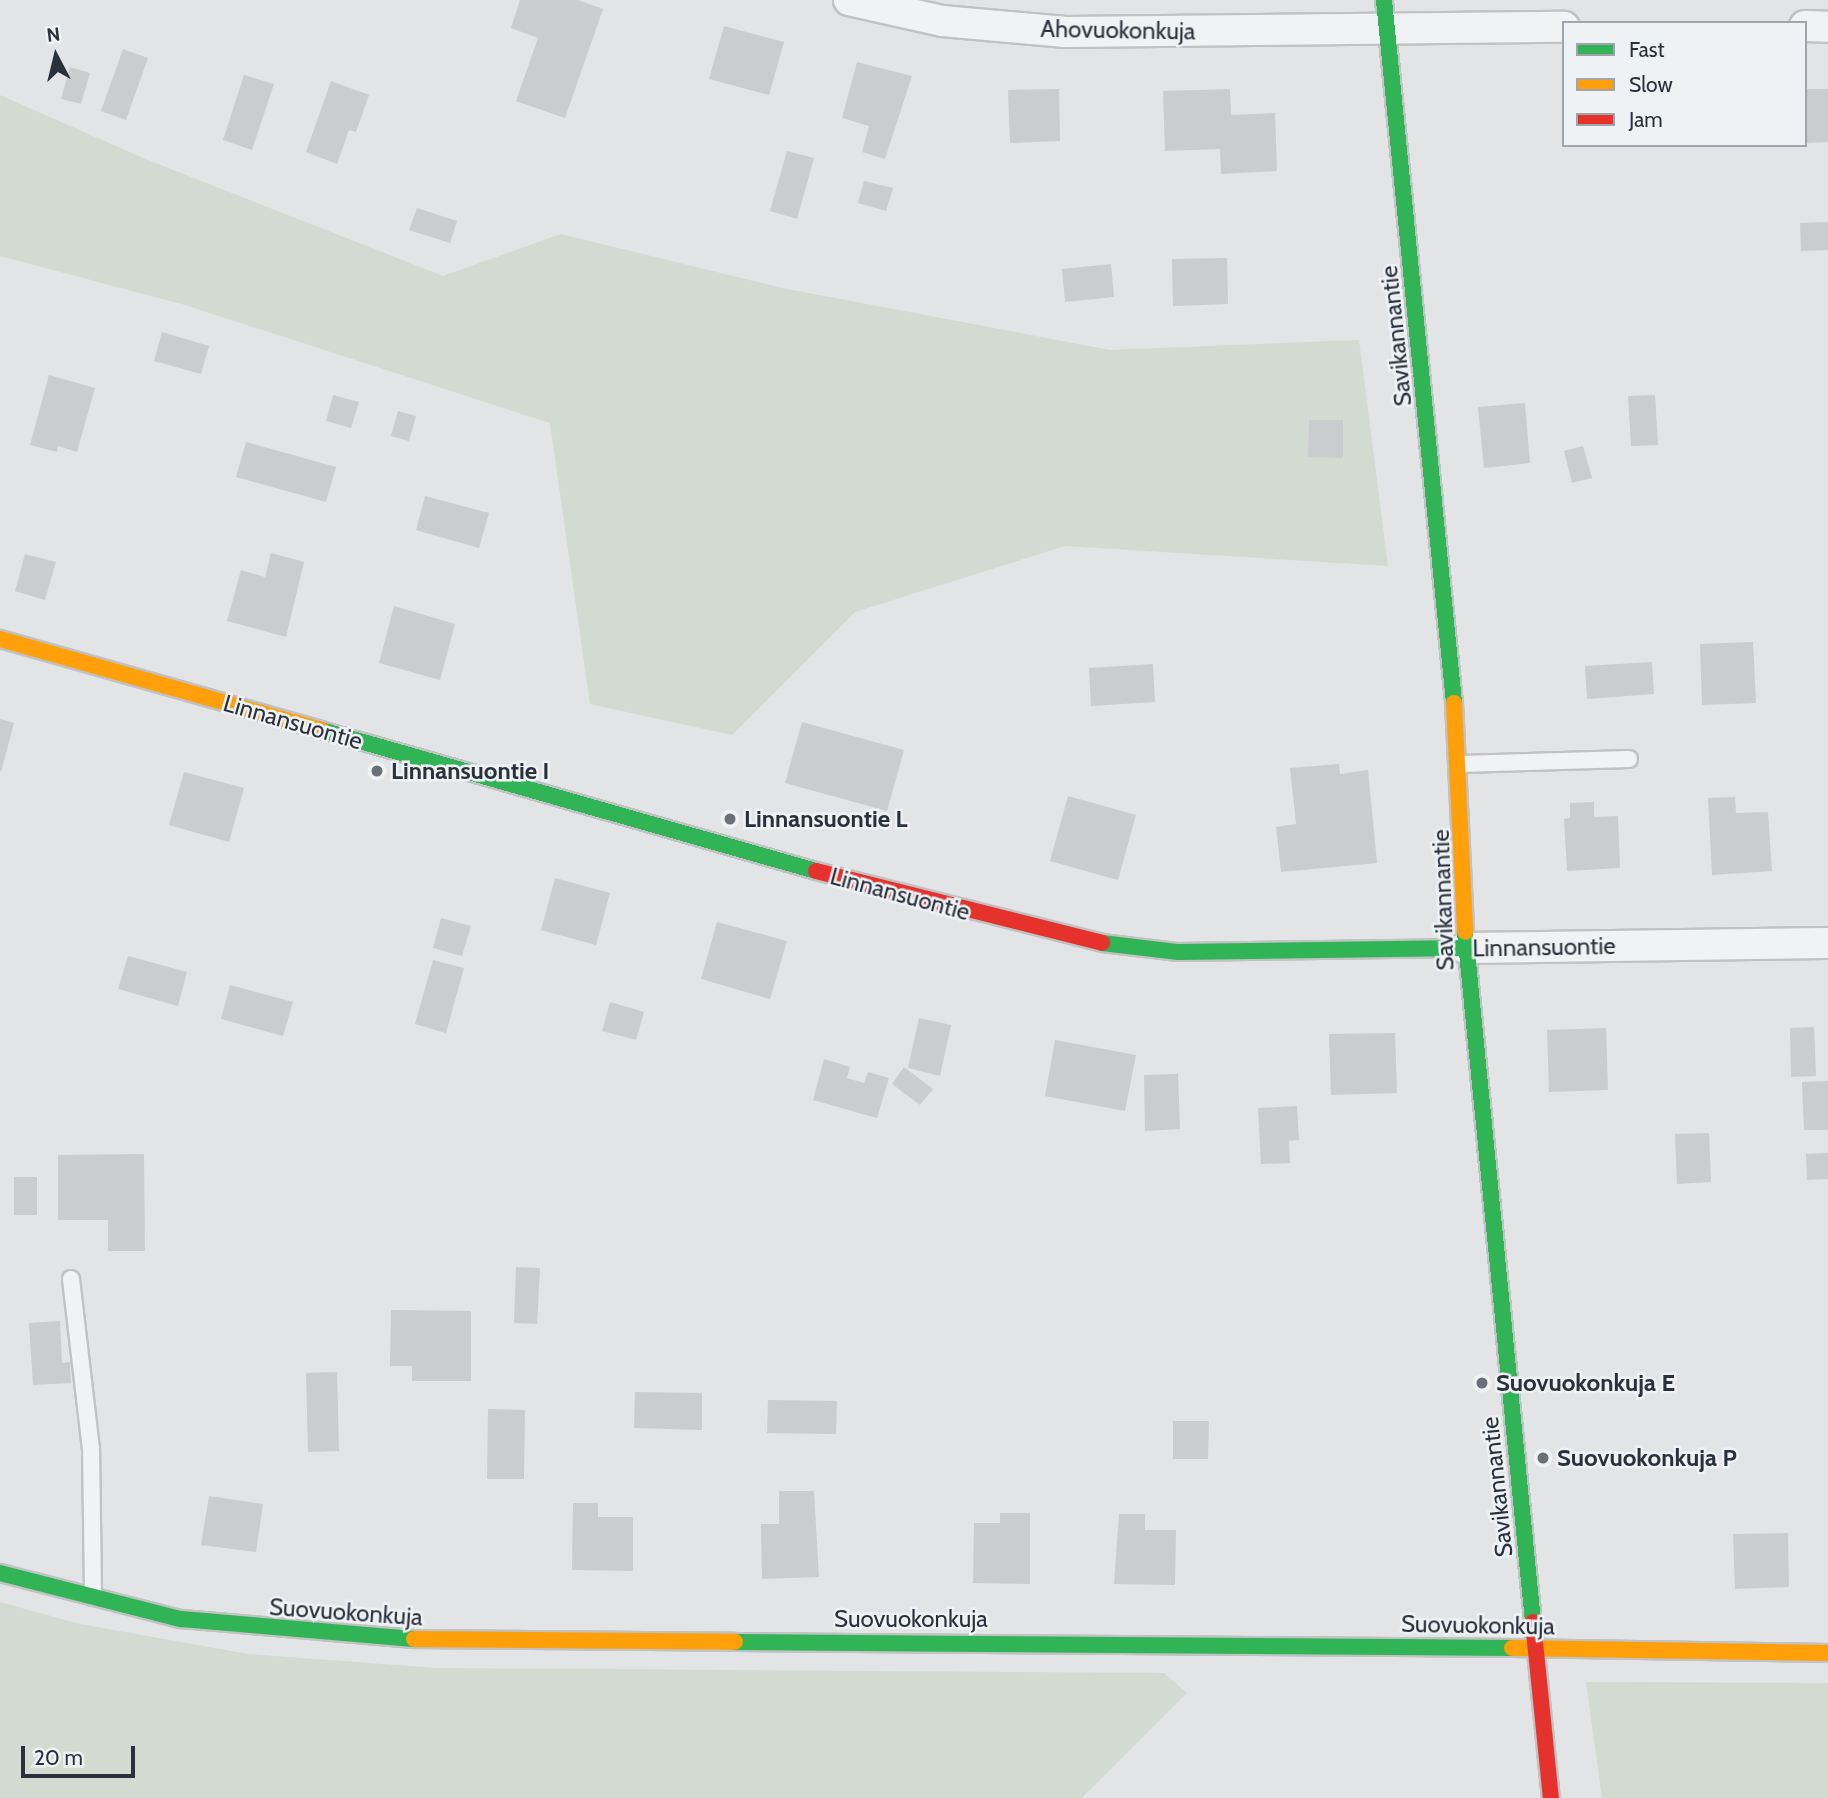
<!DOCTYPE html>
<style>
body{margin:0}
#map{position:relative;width:1828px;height:1798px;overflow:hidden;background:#e2e4e6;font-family:Cabin,sans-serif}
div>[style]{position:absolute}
.green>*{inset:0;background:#d2dad2}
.building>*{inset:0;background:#caccce}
.roads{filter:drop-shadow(2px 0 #c0c2c4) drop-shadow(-2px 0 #c0c2c4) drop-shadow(0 2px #c0c2c4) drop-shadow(0 -2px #c0c2c4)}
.lane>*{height:16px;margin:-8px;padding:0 8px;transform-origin:8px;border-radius:8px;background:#f0f2f3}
.street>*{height:30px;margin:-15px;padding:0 15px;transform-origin:15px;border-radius:15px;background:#f0f2f3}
.fast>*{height:16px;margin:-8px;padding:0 8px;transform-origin:8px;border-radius:8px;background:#30b455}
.slow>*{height:16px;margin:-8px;padding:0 8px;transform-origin:8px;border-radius:8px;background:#ff9f0a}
.jam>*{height:16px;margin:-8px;padding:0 8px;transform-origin:8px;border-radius:8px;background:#e5322d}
.dots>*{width:19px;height:19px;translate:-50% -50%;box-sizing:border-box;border:4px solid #eff2f5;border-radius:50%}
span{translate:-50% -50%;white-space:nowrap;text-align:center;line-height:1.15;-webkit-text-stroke:5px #eff2f5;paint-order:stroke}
.street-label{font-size:24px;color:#2a313d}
.poi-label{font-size:24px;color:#2a313d;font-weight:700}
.left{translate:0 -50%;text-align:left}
.legend{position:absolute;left:1562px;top:21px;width:245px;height:126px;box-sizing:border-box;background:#eff2f5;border:2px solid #a0a5ab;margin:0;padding:9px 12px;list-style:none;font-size:21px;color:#2a313d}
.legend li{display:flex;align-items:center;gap:14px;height:35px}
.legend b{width:35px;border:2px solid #a0a5ab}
.north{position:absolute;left:21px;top:21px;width:70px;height:70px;-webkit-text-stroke:5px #eff2f5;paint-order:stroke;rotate:353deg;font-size:19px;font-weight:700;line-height:28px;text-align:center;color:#2a313d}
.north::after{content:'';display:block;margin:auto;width:24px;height:32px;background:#2a313d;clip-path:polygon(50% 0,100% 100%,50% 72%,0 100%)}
.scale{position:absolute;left:21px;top:1746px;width:114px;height:32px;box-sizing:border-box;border:4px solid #2a313d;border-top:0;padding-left:9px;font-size:21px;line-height:24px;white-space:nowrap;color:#2a313d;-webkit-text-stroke:5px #eff2f5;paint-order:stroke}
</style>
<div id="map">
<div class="green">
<div style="clip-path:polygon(0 95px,143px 158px,443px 276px,561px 234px,782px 288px,1110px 350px,1359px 340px,1388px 566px,1065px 546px,855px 612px,732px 735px,590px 704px,550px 423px,185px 305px,0 256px)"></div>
<div style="clip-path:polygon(0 1602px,80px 1624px,248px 1654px,436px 1668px,1164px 1673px,1187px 1693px,1082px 1798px,0 1798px)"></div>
<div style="clip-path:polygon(1586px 1682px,1828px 1683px,1828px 1798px,1602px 1798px)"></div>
</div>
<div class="building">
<div style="clip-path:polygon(520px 0,578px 0,603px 9px,565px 118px,516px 101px,538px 38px,511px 28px)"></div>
<div style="clip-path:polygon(724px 26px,784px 42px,769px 95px,709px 79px)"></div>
<div style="clip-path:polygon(123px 49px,148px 58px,126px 120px,101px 111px)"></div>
<div style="clip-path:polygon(857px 62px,912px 76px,885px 159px,862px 152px,869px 126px,842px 118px)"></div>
<div style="clip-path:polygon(70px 67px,90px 73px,81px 104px,61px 99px)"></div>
<div style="clip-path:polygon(244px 75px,274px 84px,252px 150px,223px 140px)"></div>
<div style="clip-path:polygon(331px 81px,369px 95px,356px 132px,349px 130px,337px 164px,306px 152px)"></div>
<div style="clip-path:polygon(1059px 89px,1060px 141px,1010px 143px,1008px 90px)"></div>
<div style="clip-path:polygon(1230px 89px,1231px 115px,1275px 113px,1277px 171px,1221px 174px,1220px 149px,1165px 151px,1163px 91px)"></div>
<div style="clip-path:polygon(1805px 89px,1828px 89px,1828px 142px,1807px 143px)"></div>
<div style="clip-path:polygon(787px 151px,814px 158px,797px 219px,770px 211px)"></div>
<div style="clip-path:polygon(864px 181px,893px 188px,886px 211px,858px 203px)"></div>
<div style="clip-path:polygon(417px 208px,457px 221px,450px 243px,409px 230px)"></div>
<div style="clip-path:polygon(1828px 222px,1828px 250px,1801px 251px,1800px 223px)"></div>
<div style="clip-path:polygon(1227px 258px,1228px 304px,1173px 306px,1172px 259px)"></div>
<div style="clip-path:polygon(1111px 264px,1114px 297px,1065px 302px,1062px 269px)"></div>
<div style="clip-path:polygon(162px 332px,209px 346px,201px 374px,154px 361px)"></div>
<div style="clip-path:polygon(49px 375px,95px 388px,77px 452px,58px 446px,57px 452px,30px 445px)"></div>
<div style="clip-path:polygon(333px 395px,359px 402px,351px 428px,326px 421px)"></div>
<div style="clip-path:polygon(1655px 395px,1658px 445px,1631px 446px,1628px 396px)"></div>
<div style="clip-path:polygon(1525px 403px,1530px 463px,1484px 468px,1478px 407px)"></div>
<div style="clip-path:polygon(398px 411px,416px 416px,409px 441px,391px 436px)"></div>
<div style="clip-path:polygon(1309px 420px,1343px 420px,1343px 458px,1308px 457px)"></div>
<div style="clip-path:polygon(246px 442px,336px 467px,326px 502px,236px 477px)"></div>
<div style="clip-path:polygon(1583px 446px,1592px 478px,1572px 483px,1564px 451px)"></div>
<div style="clip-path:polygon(425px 496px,489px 513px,479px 548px,416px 530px)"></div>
<div style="clip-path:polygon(271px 553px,304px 562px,286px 637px,227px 621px,241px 570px,265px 577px)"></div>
<div style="clip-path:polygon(25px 554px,56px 562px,45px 600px,15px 591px)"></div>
<div style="clip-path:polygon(394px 606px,455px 624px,440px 680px,379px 663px)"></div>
<div style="clip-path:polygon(1753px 642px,1756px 703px,1702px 705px,1700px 644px)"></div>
<div style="clip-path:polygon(1652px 662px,1654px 694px,1587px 699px,1585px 666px)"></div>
<div style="clip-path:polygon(1153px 664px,1155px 702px,1091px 706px,1089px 668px)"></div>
<div style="clip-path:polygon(0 719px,14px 723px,1px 772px,0 771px)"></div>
<div style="clip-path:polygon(802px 722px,904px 750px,887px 811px,785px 783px)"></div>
<div style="clip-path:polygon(1339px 764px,1340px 774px,1368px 770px,1377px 863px,1281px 872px,1276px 827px,1296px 824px,1290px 768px)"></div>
<div style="clip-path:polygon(184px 772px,244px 788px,229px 842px,169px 825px)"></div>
<div style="clip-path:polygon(1068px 796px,1136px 815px,1118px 880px,1050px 861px)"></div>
<div style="clip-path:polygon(1735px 797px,1736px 813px,1768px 812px,1772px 871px,1712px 875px,1708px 798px)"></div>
<div style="clip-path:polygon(1594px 802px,1594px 817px,1618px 816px,1620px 868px,1567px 871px,1564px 819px,1570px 818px,1570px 803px)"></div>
<div style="clip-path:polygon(555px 878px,610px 893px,596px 945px,541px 930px)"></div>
<div style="clip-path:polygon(441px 918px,471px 926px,462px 956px,433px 948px)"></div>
<div style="clip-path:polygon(717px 922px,787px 941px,770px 999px,701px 979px)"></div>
<div style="clip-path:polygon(128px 956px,187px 972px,178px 1006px,118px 989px)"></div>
<div style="clip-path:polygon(433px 960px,464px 968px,446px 1033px,415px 1024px)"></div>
<div style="clip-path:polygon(230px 985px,293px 1002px,283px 1036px,221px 1019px)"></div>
<div style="clip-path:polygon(610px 1002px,644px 1012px,636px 1040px,602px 1031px)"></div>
<div style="clip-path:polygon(919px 1018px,951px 1025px,940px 1076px,908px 1068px)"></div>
<div style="clip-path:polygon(1814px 1027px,1816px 1076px,1791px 1077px,1790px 1028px)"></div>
<div style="clip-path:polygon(1606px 1028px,1608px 1090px,1549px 1092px,1547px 1030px)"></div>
<div style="clip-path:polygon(1395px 1033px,1397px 1093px,1331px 1095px,1329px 1034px)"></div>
<div style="clip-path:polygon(1055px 1040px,1136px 1055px,1125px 1111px,1045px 1096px)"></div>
<div style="clip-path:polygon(824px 1059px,850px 1067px,847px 1078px,864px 1083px,868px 1072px,889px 1078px,877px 1118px,813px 1100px)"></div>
<div style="clip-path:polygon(904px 1067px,933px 1089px,920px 1105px,892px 1084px)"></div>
<div style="clip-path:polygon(1178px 1074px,1180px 1129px,1145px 1131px,1144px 1075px)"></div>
<div style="clip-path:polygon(1828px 1081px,1828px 1130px,1804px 1130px,1802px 1082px)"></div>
<div style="clip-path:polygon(1297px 1106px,1299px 1140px,1289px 1141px,1290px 1163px,1261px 1164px,1258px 1108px)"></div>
<div style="clip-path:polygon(1709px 1133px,1711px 1182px,1677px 1184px,1675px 1134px)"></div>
<div style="clip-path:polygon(1828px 1153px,1828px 1179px,1807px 1180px,1806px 1154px)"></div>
<div style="clip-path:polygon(144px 1154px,145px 1251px,108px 1251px,108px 1220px,58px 1220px,58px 1155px)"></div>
<div style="clip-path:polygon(14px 1177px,37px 1177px,37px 1215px,14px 1215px)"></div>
<div style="clip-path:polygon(516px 1267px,540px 1268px,537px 1324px,514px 1323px)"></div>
<div style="clip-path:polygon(391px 1310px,471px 1311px,471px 1381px,412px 1381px,412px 1366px,390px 1366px)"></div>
<div style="clip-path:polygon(60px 1321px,62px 1363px,70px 1362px,71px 1383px,33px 1385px,29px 1323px)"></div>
<div style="clip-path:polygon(337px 1372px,339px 1451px,308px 1452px,306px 1373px)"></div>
<div style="clip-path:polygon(635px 1392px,702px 1393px,702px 1430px,634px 1428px)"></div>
<div style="clip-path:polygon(768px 1400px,837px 1401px,836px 1434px,767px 1433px)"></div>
<div style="clip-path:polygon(488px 1409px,525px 1410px,524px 1479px,487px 1479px)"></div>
<div style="clip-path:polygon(1173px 1421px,1209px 1421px,1208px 1459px,1173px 1459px)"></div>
<div style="clip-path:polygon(779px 1491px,814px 1491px,819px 1577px,762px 1579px,761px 1524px,779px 1524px)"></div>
<div style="clip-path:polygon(209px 1496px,263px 1504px,256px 1552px,201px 1545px)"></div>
<div style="clip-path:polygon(573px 1503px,598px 1503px,598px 1517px,633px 1517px,633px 1571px,572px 1570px)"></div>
<div style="clip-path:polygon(1000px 1513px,1030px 1513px,1030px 1584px,973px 1583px,974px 1523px,1000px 1523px)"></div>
<div style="clip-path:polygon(1119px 1514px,1145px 1514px,1145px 1530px,1176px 1530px,1175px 1585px,1114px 1584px)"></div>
<div style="clip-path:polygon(1788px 1533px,1789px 1587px,1735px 1589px,1733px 1534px)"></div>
</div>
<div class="roads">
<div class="lane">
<div style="left:1460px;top:764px;width:169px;rotate:-1.7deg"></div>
<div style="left:71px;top:1279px;width:170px;rotate:83.3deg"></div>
<div style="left:91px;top:1448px;width:149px;rotate:89.2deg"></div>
</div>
<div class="street">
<div style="left:849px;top:0;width:95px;rotate:12.7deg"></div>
<div style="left:942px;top:21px;width:124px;rotate:5.1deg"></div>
<div style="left:1066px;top:32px;width:498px;rotate:-0.6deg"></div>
<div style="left:1805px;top:26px;width:23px;rotate:2deg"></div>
<div style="left:1465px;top:948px;width:363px;rotate:-0.8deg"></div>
</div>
<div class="fast">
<div style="left:1384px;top:0;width:706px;rotate:84.31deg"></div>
<div style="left:321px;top:730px;width:515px;rotate:15.9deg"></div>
<div style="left:1465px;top:932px;width:693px;rotate:84.37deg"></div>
<div style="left:1102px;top:943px;width:77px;rotate:6.8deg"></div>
<div style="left:1178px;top:952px;width:287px;rotate:-0.8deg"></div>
<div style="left:0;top:1573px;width:187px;rotate:14.3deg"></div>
<div style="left:181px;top:1619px;width:234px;rotate:4.9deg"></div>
<div style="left:735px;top:1642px;width:777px;rotate:0.44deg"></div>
</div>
<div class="slow">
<div style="left:0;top:639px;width:334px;rotate:15.8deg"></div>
<div style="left:1454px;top:703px;width:229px;rotate:87.2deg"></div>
<div style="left:414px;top:1639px;width:321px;rotate:0.5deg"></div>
<div style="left:1512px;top:1648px;width:316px;rotate:0.9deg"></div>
</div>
<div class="jam">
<div style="left:816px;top:871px;width:295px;rotate:14.1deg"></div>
<div style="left:1533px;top:1622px;width:177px;rotate:84.2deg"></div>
</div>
</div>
<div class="dots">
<div style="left:377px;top:771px;background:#6a7078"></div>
<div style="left:730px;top:819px;background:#6a7078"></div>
<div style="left:1482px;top:1383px;background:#6a7078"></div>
<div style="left:1543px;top:1458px;background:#6a7078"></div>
</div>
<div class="street-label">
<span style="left:1118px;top:30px;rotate:1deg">Ahovuokonkuja</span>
<span style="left:1396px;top:336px;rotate:-96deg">Savikannantie</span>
<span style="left:293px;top:722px;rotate:16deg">Linnansuontie</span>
<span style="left:900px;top:894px;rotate:15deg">Linnansuontie</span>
<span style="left:1443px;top:900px;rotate:-92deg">Savikannantie</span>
<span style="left:1544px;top:947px;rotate:-1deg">Linnansuontie</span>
<span style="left:1497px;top:1487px;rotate:-96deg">Savikannantie</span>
<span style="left:346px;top:1612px;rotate:4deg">Suovuokonkuja</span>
<span style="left:911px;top:1619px">Suovuokonkuja</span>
<span style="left:1478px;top:1625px;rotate:1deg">Suovuokonkuja</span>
</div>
<div class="poi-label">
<span class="left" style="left:391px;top:771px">Linnansuontie I</span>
<span class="left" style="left:744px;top:819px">Linnansuontie L</span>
<span class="left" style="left:1496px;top:1383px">Suovuokonkuja E</span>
<span class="left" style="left:1557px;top:1458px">Suovuokonkuja P</span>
</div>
<ul class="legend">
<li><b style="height:9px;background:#30b455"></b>Fast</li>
<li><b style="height:9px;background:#ff9f0a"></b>Slow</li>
<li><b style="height:9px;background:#e5322d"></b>Jam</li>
</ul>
<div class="north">N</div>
<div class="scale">20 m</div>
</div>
